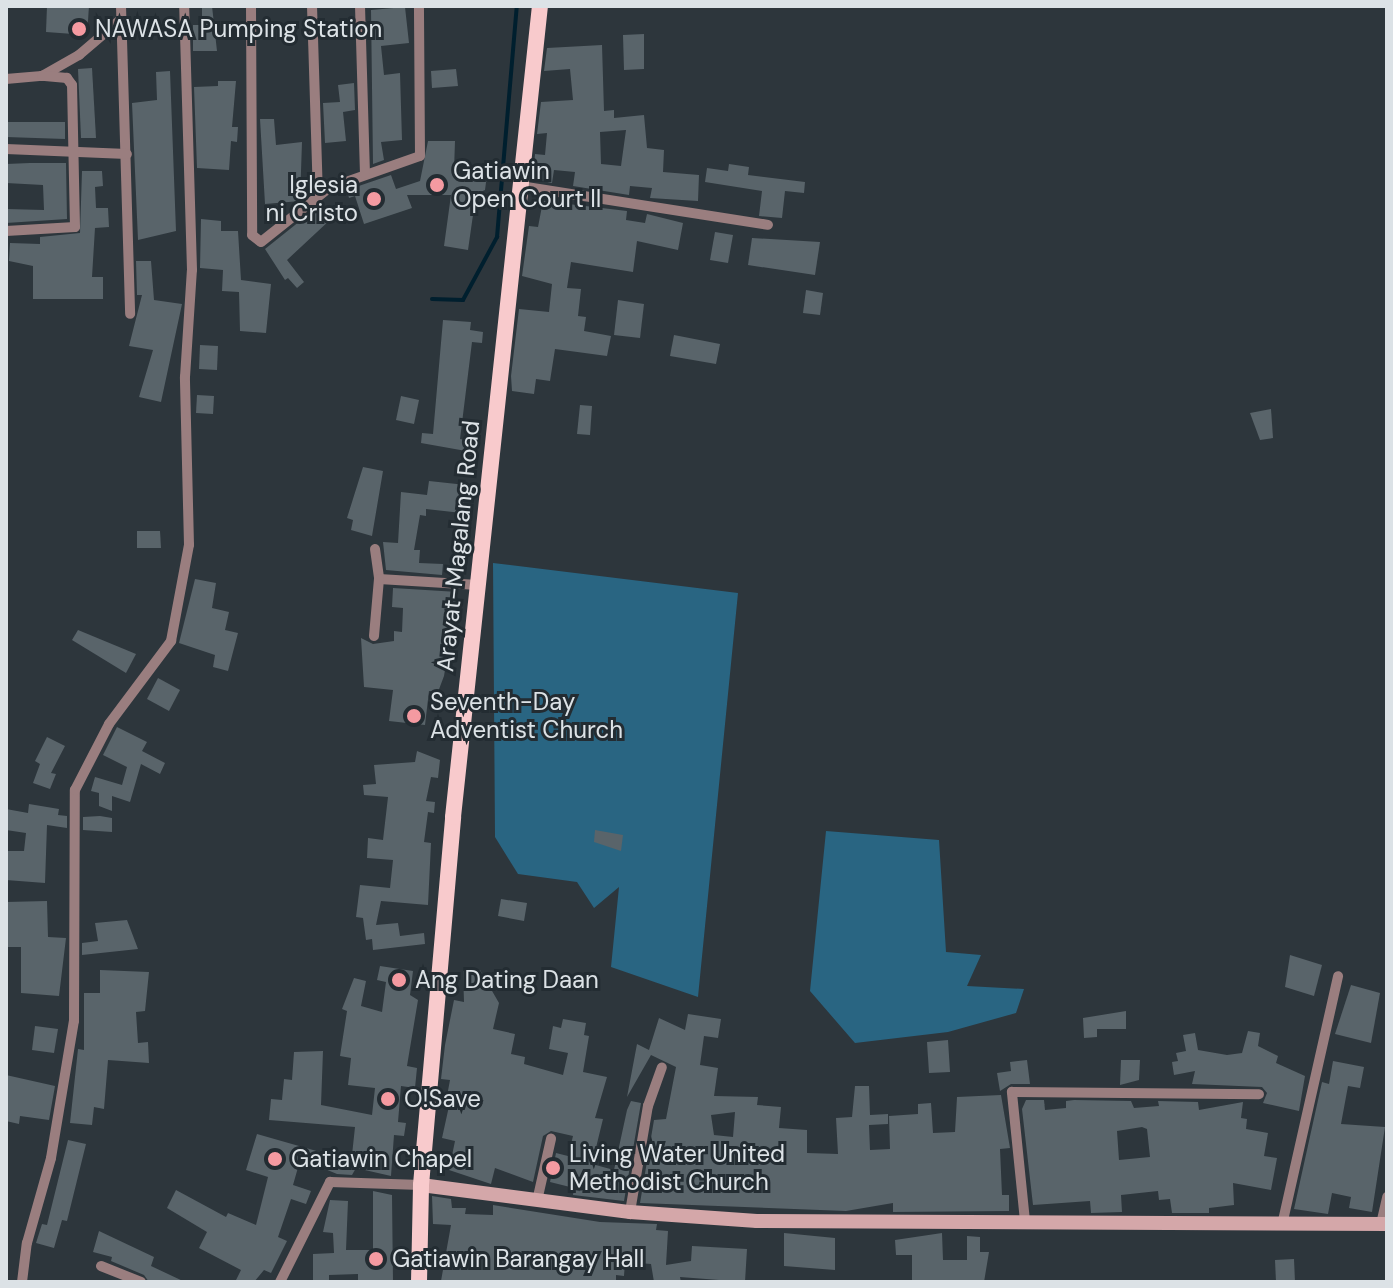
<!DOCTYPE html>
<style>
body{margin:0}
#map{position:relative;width:1393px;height:1288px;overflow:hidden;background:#2d363c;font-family:"DM Sans",sans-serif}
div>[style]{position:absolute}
.forest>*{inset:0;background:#296582}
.stream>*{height:4px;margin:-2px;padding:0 2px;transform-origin:2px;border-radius:2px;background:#001f2e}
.building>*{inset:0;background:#59646a}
.street>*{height:10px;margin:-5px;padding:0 5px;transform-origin:5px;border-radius:5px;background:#9a7e7f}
.secondary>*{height:14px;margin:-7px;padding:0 7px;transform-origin:7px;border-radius:7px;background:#d4a7a9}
.primary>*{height:16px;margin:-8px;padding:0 8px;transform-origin:8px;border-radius:8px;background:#f8cacc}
.dots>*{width:22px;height:22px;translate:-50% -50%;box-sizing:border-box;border:4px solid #232c32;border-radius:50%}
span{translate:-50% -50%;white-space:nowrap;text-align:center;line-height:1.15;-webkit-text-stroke:6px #232c32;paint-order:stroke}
.poi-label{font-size:24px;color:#dce2e6}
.left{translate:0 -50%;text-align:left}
.right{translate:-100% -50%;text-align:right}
.street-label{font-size:24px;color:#dce2e6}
.frame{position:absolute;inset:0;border:8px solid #dce2e6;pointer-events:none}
</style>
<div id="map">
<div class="forest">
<div style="clip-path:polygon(493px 563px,738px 593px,698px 997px,611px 967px,619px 887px,594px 908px,577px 882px,518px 874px,495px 837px)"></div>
<div style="clip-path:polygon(826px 831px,939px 840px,946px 952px,981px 955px,967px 986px,1024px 989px,1016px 1013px,948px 1032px,855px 1043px,810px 991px)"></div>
</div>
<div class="stream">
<div style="left:432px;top:299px;width:31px;rotate:2deg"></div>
<div style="left:463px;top:300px;width:72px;rotate:-61.6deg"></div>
<div style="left:497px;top:237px;width:232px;rotate:-85.1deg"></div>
</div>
<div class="building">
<div style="clip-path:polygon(47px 6px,89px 6px,87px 35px,46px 32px)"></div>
<div style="clip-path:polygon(202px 6px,212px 6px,217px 51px,193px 51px,193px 25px,202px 25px)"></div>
<div style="clip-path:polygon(405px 7px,409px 43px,381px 46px,384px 75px,400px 73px,402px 140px,381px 142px,384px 160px,373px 164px,371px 10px)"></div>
<div style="clip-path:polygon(644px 34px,644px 69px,624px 70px,623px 35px)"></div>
<div style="clip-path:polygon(evenodd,602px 45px,604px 111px,614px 110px,614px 118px,644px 115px,647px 148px,664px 150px,663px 172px,699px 175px,698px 201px,650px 198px,652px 188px,630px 186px,629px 195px,573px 186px,575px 172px,554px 170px,552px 183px,533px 179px,535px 154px,545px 155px,547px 133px,537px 134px,541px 102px,573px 100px,570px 69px,544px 71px,547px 48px,602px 45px,626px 130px,621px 166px,601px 164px,600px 132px,626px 130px)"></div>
<div style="clip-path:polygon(92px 68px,96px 138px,81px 138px,78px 69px)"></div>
<div style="clip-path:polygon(456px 69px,458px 86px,432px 88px,431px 71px)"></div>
<div style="clip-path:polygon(170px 71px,176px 231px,138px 240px,132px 103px,157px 100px,156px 72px)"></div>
<div style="clip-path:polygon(218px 81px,236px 81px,232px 127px,238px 127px,237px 142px,231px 141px,229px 170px,197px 168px,194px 87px,218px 86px)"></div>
<div style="clip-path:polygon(354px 83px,355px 110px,343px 112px,346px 141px,325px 143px,323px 103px,340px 102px,338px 85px)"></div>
<div style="clip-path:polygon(260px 119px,274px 119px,276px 145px,302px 142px,300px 201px,265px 204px)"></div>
<div style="clip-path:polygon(6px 122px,65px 122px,65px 139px,6px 137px)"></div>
<div style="clip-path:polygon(428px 141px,455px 141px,454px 171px,487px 175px,485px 190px,476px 194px,468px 250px,444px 246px,451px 195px,407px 195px,412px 208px,364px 224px,355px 196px,349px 198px,347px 190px,391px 175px,396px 189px,420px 181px)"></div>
<div style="clip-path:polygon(30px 163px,66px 163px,67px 219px,6px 223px,6px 209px,44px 210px,43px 185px,6px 183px,6px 164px)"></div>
<div style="clip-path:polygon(729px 164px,749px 167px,748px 175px,805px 182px,804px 193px,785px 191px,782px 218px,759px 216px,762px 191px,705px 182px,707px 168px,728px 171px)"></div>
<div style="clip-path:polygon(82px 171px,102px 171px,103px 186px,95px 187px,96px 208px,108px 208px,109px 227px,95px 228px,92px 277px,103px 277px,103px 299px,33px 299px,33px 266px,9px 261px,10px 243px,40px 244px,40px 237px,80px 233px)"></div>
<div style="clip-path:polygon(543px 201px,627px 211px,626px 220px,645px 223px,647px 214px,683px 223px,678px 250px,637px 241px,633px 272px,571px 262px,567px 288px,581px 289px,578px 316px,586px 317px,584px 331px,611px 336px,607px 356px,555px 349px,550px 381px,536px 379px,534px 394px,512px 391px,511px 376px,519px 309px,549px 312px,552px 284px,522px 276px,529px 226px,538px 227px)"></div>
<div style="clip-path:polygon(320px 205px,331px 219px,287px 260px,304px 282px,297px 288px,288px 278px,285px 280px,265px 249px)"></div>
<div style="clip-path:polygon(201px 219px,221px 221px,221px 231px,238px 231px,241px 280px,271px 284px,266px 333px,240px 331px,239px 292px,222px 291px,223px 270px,200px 268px)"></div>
<div style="clip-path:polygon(715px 232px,733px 235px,728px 263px,710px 260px)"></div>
<div style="clip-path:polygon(752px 238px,820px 242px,815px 275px,748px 265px)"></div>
<div style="clip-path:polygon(136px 261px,151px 261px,154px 300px,182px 304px,161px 402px,139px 397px,153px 350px,129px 346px,142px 295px,137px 295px)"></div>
<div style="clip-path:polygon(806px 290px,823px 293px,820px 315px,803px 313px)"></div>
<div style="clip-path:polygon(618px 300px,644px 304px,640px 338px,614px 335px)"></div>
<div style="clip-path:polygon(443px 320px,471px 322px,470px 330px,483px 332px,482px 343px,472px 342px,460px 439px,467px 440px,466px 451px,421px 443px,422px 433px,433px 434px)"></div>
<div style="clip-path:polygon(674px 335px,720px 344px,716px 364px,670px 356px)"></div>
<div style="clip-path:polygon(200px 345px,218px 346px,217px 370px,199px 369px)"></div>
<div style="clip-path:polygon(197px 395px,214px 396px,213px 414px,196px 413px)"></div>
<div style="clip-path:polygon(401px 396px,419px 400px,414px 424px,396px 420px)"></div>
<div style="clip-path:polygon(580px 405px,592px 406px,590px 435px,577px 434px)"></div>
<div style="clip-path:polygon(1271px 409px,1273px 438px,1260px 440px,1250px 413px)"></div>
<div style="clip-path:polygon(363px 467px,383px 471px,372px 536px,351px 530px,353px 520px,347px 518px)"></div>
<div style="clip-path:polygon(429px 481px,466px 485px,462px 513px,426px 509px,426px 516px,420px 515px,414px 550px,420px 550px,419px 563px,443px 564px,442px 575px,386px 570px,383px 542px,398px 543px,401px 492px,427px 495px)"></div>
<div style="clip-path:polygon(137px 531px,160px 531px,161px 548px,137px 548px)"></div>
<div style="clip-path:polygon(195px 579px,216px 583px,212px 608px,229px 612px,225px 630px,238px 633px,228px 671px,213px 667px,215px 655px,179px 643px)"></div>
<div style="clip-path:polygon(393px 588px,458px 592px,444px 676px,438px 692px,429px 691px,425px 725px,389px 721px,393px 690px,364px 687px,361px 638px,373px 644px,394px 641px,394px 631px,402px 632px,403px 608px,392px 607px)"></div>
<div style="clip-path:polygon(78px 630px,136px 654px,126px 673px,72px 640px)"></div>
<div style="clip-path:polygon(158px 678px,180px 690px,169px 711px,147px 699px)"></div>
<div style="clip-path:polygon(117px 727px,147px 742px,142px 751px,165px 763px,160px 774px,141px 764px,130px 802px,112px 796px,112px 811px,99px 806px,99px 793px,91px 791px,95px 777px,122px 785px,127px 767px,103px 755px)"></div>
<div style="clip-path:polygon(47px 737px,65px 746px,51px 773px,56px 774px,50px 789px,33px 783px,40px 764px,35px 761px)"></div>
<div style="clip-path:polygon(417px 751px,440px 760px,438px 778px,431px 777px,426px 801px,435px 802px,434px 813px,428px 812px,424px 842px,431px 843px,428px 905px,381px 901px,376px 925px,398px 923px,400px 936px,424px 933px,425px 944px,373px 950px,372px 939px,366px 940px,363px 918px,356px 917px,360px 885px,390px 888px,393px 860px,367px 858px,368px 838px,383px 840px,388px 797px,364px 795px,363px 785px,376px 784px,374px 765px,415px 762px)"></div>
<div style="clip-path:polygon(29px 804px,59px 809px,58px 815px,67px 816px,67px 828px,47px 825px,45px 883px,6px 880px,6px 851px,24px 851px,26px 833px,6px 830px,6px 809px,28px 813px)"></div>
<div style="clip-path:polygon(100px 816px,112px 818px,112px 832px,83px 830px,83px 817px)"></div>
<div style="clip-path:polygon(595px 830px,623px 835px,621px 851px,594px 842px)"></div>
<div style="clip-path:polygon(501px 899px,527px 903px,524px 921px,498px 916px)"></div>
<div style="clip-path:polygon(47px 901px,48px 937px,66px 938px,59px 996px,21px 993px,21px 947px,6px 947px,6px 902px)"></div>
<div style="clip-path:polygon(127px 920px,138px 949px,82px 955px,82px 943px,98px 941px,95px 923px)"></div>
<div style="clip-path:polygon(1290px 955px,1322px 965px,1314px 996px,1285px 987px)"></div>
<div style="clip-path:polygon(380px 966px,413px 971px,410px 995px,418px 1000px,407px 1066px,417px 1068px,415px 1088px,401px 1086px,398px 1122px,406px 1123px,404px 1136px,394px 1135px,391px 1176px,356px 1168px,352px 1175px,337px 1174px,325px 1169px,325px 1155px,352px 1155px,355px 1127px,269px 1120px,271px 1099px,282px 1100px,284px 1079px,292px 1080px,294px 1052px,323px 1051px,321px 1105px,372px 1115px,375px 1088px,348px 1085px,351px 1058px,340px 1056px,347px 1011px,342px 1009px,354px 978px,366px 981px,361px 1006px,382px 1012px,386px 982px,377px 980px)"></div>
<div style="clip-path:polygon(100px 970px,149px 972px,145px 1011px,136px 1012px,138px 1043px,148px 1042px,149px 1063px,108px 1060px,104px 1109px,94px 1107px,92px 1125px,70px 1123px,78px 1049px,84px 1050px,84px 993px,100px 993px)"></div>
<div style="clip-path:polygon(480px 970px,499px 1003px,493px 1029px,515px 1034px,511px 1054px,525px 1057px,524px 1064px,563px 1075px,568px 1053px,549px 1049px,553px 1026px,561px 1028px,563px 1019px,586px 1023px,584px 1035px,589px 1036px,583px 1072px,607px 1077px,595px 1118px,603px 1119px,592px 1164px,614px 1170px,627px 1110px,631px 1101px,641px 1103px,624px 1201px,573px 1195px,574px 1188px,550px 1182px,556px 1153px,568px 1156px,573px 1136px,551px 1131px,543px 1136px,533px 1182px,495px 1168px,491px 1184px,449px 1170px,455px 1141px,442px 1138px,451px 1097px,447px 1096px,450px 1080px,441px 1079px,445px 1045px,454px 1000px,464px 1002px,463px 971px)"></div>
<div style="clip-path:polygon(1351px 985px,1380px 993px,1371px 1043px,1335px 1034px)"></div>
<div style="clip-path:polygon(1126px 1011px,1126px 1029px,1097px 1029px,1097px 1037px,1084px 1038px,1083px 1018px)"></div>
<div style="clip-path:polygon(evenodd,688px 1014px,721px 1019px,718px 1038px,704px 1036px,700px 1065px,718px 1068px,714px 1096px,758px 1097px,757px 1105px,781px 1107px,779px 1128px,807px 1130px,807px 1153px,838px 1154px,836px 1118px,852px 1117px,855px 1086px,869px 1086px,870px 1115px,888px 1114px,888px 1124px,869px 1125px,870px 1150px,890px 1149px,889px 1116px,918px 1114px,918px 1104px,931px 1103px,933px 1133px,955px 1132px,957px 1097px,1001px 1095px,1010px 1148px,1000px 1149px,1002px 1195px,1009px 1195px,1009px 1211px,893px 1212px,893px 1203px,846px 1211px,640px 1203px,654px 1120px,666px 1119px,676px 1067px,651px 1055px,627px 1097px,637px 1044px,649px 1050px,659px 1018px,685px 1030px,688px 1014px,735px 1112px,733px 1137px,714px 1135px,711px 1115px,735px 1112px)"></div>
<div style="clip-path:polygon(35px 1026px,58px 1029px,54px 1053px,32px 1050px)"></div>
<div style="clip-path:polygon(1248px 1031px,1260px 1033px,1258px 1046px,1278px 1056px,1276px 1063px,1305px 1076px,1299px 1111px,1263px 1103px,1267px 1093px,1262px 1087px,1192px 1084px,1195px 1071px,1174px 1075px,1172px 1062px,1178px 1061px,1176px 1053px,1186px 1051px,1183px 1035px,1195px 1033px,1198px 1050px,1227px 1055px,1242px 1053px)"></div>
<div style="clip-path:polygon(948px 1040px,950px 1072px,929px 1073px,927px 1042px)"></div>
<div style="clip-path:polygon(1027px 1060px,1030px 1084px,1011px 1084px,1000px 1091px,997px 1073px,1011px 1071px,1010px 1062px)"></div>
<div style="clip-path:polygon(1121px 1060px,1140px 1060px,1139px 1080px,1120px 1085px)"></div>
<div style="clip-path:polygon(1333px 1061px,1364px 1067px,1360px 1088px,1348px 1086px,1341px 1124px,1385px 1127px,1372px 1212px,1349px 1208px,1351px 1197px,1332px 1193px,1328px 1214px,1294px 1209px,1322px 1082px,1329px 1084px)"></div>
<div style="clip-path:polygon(6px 1075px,55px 1086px,49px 1120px,20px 1116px,19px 1124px,6px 1121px)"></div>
<div style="clip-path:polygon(evenodd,1026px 1100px,1044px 1100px,1045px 1110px,1066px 1108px,1066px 1101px,1074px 1100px,1131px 1101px,1134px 1108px,1159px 1106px,1158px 1101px,1198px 1102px,1199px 1110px,1243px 1102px,1241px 1118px,1247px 1119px,1246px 1129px,1268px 1133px,1264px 1156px,1277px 1158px,1271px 1190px,1233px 1183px,1234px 1205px,1209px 1208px,1209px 1213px,1172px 1213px,1170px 1199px,1159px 1200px,1158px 1191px,1121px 1195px,1122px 1212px,1091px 1213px,1090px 1201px,1033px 1205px,1022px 1109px,1026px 1100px,1142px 1127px,1147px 1129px,1150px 1157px,1119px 1160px,1117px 1131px,1142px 1127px)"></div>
<div style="clip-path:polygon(257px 1134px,320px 1152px,317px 1162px,301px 1157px,293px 1185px,311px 1191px,306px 1204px,291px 1199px,278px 1237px,287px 1241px,271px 1273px,264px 1270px,254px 1282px,235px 1282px,241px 1270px,199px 1248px,207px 1232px,167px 1208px,176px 1190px,226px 1217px,228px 1213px,256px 1225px,268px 1177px,246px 1170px)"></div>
<div style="clip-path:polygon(68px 1140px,86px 1144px,67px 1221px,62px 1220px,54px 1248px,36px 1243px,42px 1224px,47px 1225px)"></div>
<div style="clip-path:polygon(373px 1191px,392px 1195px,393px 1282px,358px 1282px,358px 1274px,329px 1275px,329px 1282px,313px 1282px,313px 1254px,334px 1253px,333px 1233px,323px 1232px,330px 1200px,348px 1201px,346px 1250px,373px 1250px)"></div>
<div style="clip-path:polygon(432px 1196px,451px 1199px,452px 1208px,466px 1208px,465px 1214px,493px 1215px,493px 1205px,600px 1222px,657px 1224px,656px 1230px,668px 1231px,666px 1265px,691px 1261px,692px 1246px,747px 1249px,745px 1282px,680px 1277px,681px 1282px,654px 1282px,651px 1264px,625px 1262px,624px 1276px,616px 1275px,616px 1282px,441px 1281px,451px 1225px,433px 1224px)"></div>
<div style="clip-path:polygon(99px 1231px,154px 1257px,151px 1266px,185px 1282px,149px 1282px,144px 1275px,111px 1261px,112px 1257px,93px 1252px)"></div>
<div style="clip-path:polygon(784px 1233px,835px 1238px,835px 1270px,784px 1266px)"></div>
<div style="clip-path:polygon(942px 1233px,943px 1260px,967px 1260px,967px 1236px,980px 1237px,980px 1252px,989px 1252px,984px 1282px,912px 1282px,912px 1255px,896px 1255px,895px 1240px)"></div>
<div style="clip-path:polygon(1294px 1259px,1295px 1282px,1276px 1282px,1275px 1260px)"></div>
</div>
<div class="street">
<div style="left:121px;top:6px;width:308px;rotate:88.3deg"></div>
<div style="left:251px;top:6px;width:229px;rotate:89.7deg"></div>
<div style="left:252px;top:235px;width:11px;rotate:38deg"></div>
<div style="left:261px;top:242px;width:87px;rotate:-38.5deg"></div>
<div style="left:329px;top:188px;width:96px;rotate:-19.4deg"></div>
<div style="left:420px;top:156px;width:150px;rotate:-90.4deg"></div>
<div style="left:312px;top:6px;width:188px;rotate:88.2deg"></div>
<div style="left:360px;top:6px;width:168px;rotate:88.3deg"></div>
<div style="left:6px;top:79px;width:36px;rotate:-5deg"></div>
<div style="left:42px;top:76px;width:43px;rotate:-29.6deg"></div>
<div style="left:79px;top:55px;width:54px;rotate:-40.5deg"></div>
<div style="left:6px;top:149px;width:121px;rotate:2.4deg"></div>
<div style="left:520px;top:186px;width:251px;rotate:8.9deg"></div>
<div style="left:6px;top:231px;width:69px;rotate:-3.3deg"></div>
<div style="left:75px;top:227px;width:142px;rotate:-91.2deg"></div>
<div style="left:72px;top:85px;width:9px;rotate:-126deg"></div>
<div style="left:67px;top:78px;width:25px;rotate:-175deg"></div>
<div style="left:375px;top:549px;width:30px;rotate:82deg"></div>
<div style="left:379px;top:579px;width:99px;rotate:3.5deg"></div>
<div style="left:374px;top:636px;width:57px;rotate:-85deg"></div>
<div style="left:537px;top:1201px;width:64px;rotate:-77.3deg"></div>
<div style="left:630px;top:1212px;width:108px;rotate:-80.4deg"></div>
<div style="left:648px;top:1106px;width:41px;rotate:-70.3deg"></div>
<div style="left:1025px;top:1221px;width:130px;rotate:-95.8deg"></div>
<div style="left:1012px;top:1092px;width:247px;rotate:0.5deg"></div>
<div style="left:1381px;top:1224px;width:28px;rotate:-77deg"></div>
<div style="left:1282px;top:1225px;width:255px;rotate:-77.3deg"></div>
<div style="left:101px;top:1266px;width:43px;rotate:21.8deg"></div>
<div style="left:22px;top:1282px;width:39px;rotate:-83deg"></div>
<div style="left:27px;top:1243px;width:88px;rotate:-74.2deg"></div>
<div style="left:51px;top:1158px;width:139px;rotate:-80.5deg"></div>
<div style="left:74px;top:1021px;width:231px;rotate:-89.8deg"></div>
<div style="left:75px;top:790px;width:74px;rotate:-62.7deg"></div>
<div style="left:109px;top:724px;width:104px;rotate:-53.2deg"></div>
<div style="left:171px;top:641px;width:98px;rotate:-79.4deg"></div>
<div style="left:189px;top:545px;width:168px;rotate:-91.4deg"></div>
<div style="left:185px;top:377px;width:107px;rotate:-86.3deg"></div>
<div style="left:192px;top:270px;width:264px;rotate:-91.7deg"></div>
<div style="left:280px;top:1282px;width:112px;rotate:-63.4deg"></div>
<div style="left:330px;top:1182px;width:91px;rotate:1.9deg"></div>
</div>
<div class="secondary">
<div style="left:421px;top:1185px;width:211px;rotate:7.4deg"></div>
<div style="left:630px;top:1212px;width:127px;rotate:4.1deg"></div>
<div style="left:757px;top:1221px;width:630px;rotate:0.27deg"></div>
</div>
<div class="primary">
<div style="left:419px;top:1282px;width:97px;rotate:-88.8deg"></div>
<div style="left:421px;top:1185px;width:369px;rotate:-85deg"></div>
<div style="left:453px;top:817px;width:816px;rotate:-83.88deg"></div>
</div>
<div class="dots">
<div style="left:79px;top:29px;background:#f49aa1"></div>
<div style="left:437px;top:185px;background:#f49aa1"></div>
<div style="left:374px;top:199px;background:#f49aa1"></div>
<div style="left:414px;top:716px;background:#f49aa1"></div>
<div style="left:399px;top:980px;background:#f49aa1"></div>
<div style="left:388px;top:1099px;background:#f49aa1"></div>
<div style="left:275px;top:1159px;background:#f49aa1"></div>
<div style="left:553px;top:1168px;background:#f49aa1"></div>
<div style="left:376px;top:1259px;background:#f49aa1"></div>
</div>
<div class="poi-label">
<span class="left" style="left:95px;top:29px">NAWASA Pumping Station</span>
<span class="left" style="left:453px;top:185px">Gatiawin<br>Open Court II</span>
<span class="right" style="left:358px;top:199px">Iglesia<br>ni Cristo</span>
<span class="left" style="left:430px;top:716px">Seventh-Day<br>Adventist Church</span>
<span class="left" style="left:415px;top:980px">Ang Dating Daan</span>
<span class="left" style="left:404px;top:1099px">O!Save</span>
<span class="left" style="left:569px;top:1168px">Living Water United<br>Methodist Church</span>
<span class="left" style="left:291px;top:1159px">Gatiawin Chapel</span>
<span class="left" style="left:392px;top:1259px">Gatiawin Barangay Hall</span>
</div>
<div class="street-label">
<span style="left:458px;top:546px;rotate:-84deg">Arayat-Magalang Road</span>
</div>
<div class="frame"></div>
</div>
